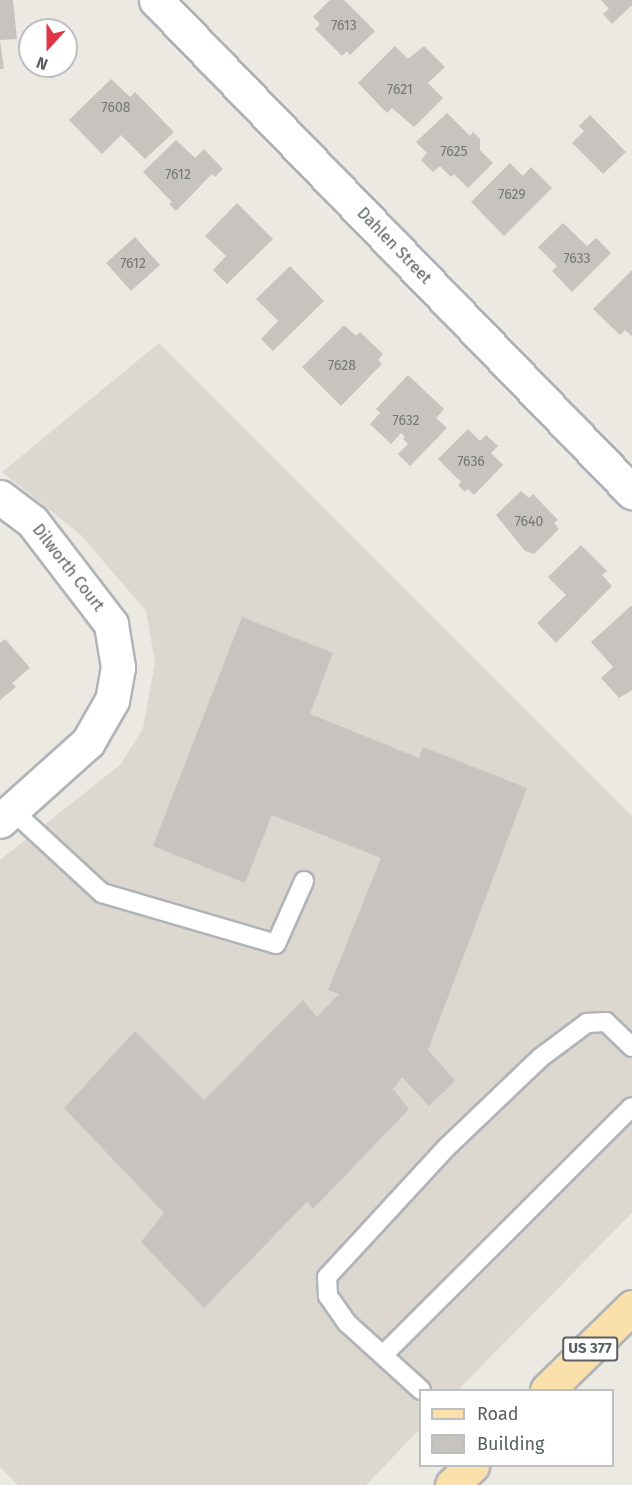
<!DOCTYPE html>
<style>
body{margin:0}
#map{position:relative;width:632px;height:1485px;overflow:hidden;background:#ece8e2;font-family:"Fira Sans",sans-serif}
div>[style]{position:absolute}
.education>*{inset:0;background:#dcd8d0}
.building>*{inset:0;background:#c7c3be}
.roads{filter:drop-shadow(2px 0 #b0b4b7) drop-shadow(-2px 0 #b0b4b7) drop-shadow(0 2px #b0b4b7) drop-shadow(0 -2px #b0b4b7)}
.service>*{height:18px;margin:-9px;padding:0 9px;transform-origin:9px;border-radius:9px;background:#fff}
.minor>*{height:33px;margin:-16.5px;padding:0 16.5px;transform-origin:16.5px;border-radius:16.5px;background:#fff}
.primary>*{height:33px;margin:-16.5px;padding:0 16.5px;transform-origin:16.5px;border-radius:16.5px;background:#fae0aa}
span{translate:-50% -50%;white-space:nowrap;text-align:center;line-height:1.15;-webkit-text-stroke:4.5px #fff;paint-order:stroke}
.number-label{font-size:14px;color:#757879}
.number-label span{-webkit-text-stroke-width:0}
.shield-label span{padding:2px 4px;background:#fff;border:2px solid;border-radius:4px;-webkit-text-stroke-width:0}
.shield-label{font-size:15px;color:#5a5f62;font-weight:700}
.street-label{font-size:16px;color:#5a5f62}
.legend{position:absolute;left:419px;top:1389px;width:195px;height:78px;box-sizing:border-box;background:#fff;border:2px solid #bdbfc0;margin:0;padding:8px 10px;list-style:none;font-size:18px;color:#5a5f62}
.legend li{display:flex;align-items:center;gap:12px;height:30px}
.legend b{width:30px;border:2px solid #bdbfc0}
.north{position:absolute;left:18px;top:18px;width:60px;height:60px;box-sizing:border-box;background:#fff;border:2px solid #bdbfc0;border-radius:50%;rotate:201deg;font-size:16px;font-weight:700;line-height:24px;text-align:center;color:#5a5f62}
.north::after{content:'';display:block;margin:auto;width:21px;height:27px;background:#de3644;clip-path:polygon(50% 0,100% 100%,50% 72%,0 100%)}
</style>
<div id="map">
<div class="education">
<div style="clip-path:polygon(159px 343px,632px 816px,632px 1213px,458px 1390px,420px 1390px,420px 1429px,366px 1485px,18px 1485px,0 1467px,0 860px,121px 764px,143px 728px,155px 663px,146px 611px,81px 535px,2px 472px)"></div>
</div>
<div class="building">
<div style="clip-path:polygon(0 0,13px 0,17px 39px,0 40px)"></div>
<div style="clip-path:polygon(330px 0,344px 0,375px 31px,350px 55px,347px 51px,342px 56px,315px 29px,320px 24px,313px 17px)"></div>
<div style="clip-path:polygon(601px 0,632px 0,632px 5px,612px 24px,603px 14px,609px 9px)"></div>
<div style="clip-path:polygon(0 41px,4px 69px,0 69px)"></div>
<div style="clip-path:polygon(395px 46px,408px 59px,424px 46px,445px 67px,428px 83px,443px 98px,414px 127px,392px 108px,387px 113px,358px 83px)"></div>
<div style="clip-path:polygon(111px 79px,130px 97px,135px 92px,174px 132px,145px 159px,121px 135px,102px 154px,69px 120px)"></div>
<div style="clip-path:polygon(447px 113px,470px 136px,473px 132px,480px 139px,480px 150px,493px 163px,468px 188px,454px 174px,451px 177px,440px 166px,433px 172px,421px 160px,427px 153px,416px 142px)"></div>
<div style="clip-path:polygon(590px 115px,626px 152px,603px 174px,572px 143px,584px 131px,579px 126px)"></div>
<div style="clip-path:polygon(176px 140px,195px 158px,204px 149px,223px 169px,215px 177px,212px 174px,176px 211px,169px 204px,172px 202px,143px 172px)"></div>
<div style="clip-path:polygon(510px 163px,523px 176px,531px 167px,552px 188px,504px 236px,471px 202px)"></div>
<div style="clip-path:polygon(237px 203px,273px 239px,227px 284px,213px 270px,226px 256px,205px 236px)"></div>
<div style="clip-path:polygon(563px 223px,587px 246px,596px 238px,611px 253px,572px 292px,552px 271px,557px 266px,538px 247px)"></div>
<div style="clip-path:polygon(135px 237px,160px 265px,131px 291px,106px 263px)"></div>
<div style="clip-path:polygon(290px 266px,324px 301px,273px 351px,261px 339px,278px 321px,256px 299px)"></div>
<div style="clip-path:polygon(632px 270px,632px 336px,625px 330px,620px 335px,593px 309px)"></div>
<div style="clip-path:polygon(344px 325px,356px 336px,360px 332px,383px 354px,378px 360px,382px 364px,341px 406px,302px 367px)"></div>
<div style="clip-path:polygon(408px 375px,444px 409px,436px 418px,447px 428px,410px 466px,398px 454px,408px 444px,403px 439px,405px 437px,401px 433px,391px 444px,370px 424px,380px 413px,376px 409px)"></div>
<div style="clip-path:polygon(468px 429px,480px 441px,486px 435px,498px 446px,491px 453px,503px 465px,474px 495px,468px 489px,465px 492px,458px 485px,461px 482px,438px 459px)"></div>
<div style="clip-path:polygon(521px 491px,529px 498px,533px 494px,558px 520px,554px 523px,559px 529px,534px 554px,525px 551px,496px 515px)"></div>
<div style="clip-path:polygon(581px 545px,607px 571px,602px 575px,612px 586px,556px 643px,537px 623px,566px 595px,548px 577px)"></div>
<div style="clip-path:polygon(632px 605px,632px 690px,619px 698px,601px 678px,613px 667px,591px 642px)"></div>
<div style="clip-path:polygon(242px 617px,333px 653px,310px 714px,419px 758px,423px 747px,527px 788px,428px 1050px,455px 1081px,429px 1106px,402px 1077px,393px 1089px,409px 1109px,313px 1209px,307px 1202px,204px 1308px,141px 1242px,164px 1213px,64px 1108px,135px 1031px,204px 1100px,303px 1000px,317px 1017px,339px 994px,328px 990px,381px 858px,272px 815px,245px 883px,153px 846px)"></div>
<div style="clip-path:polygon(5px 639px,30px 668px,12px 683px,16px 687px,0 700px,0 643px)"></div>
</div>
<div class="roads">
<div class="service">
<div style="left:13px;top:811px;width:121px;rotate:42.7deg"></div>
<div style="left:102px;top:893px;width:181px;rotate:16.3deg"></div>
<div style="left:276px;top:944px;width:69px;rotate:-66deg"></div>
<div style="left:383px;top:1355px;width:351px;rotate:-44.9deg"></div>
<div style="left:421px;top:1390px;width:100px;rotate:-137.8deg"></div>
<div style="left:347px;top:1323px;width:33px;rotate:-125deg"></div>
<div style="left:328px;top:1296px;width:19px;rotate:-93deg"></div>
<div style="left:327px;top:1277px;width:177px;rotate:-47.3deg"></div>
<div style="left:447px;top:1147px;width:129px;rotate:-43.7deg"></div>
<div style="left:540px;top:1058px;width:59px;rotate:-36.7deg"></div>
<div style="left:587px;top:1023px;width:19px;rotate:-3deg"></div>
<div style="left:606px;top:1022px;width:36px;rotate:44deg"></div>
</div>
<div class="minor">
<div style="left:156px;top:0;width:685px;rotate:45.95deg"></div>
<div style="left:0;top:497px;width:40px;rotate:37deg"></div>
<div style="left:32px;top:521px;width:130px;rotate:52.5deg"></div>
<div style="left:111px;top:624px;width:44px;rotate:80.8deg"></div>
<div style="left:118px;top:667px;width:34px;rotate:100deg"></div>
<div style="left:112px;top:700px;width:48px;rotate:119.7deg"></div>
<div style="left:88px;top:742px;width:118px;rotate:138.1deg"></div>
</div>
<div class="primary">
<div style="left:547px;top:1390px;width:119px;rotate:-44.3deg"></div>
<div style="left:452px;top:1485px;width:28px;rotate:-44deg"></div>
</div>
</div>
<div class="number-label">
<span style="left:344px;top:26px">7613</span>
<span style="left:400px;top:90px">7621</span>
<span style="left:116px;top:108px">7608</span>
<span style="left:454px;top:152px">7625</span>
<span style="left:178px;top:175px">7612</span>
<span style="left:512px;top:195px">7629</span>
<span style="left:577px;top:259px">7633</span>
<span style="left:133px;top:264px">7612</span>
<span style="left:342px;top:366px">7628</span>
<span style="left:406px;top:421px">7632</span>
<span style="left:471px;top:462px">7636</span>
<span style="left:529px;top:522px">7640</span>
</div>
<div class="shield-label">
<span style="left:590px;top:1349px">US 377</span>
</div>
<div class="street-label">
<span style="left:394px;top:246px;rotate:46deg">Dahlen Street</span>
<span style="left:68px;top:568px;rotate:52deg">Dilworth Court</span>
</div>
<ul class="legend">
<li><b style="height:8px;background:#fae0aa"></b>Road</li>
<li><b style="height:16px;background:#c7c3be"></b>Building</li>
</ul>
<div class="north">N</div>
</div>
